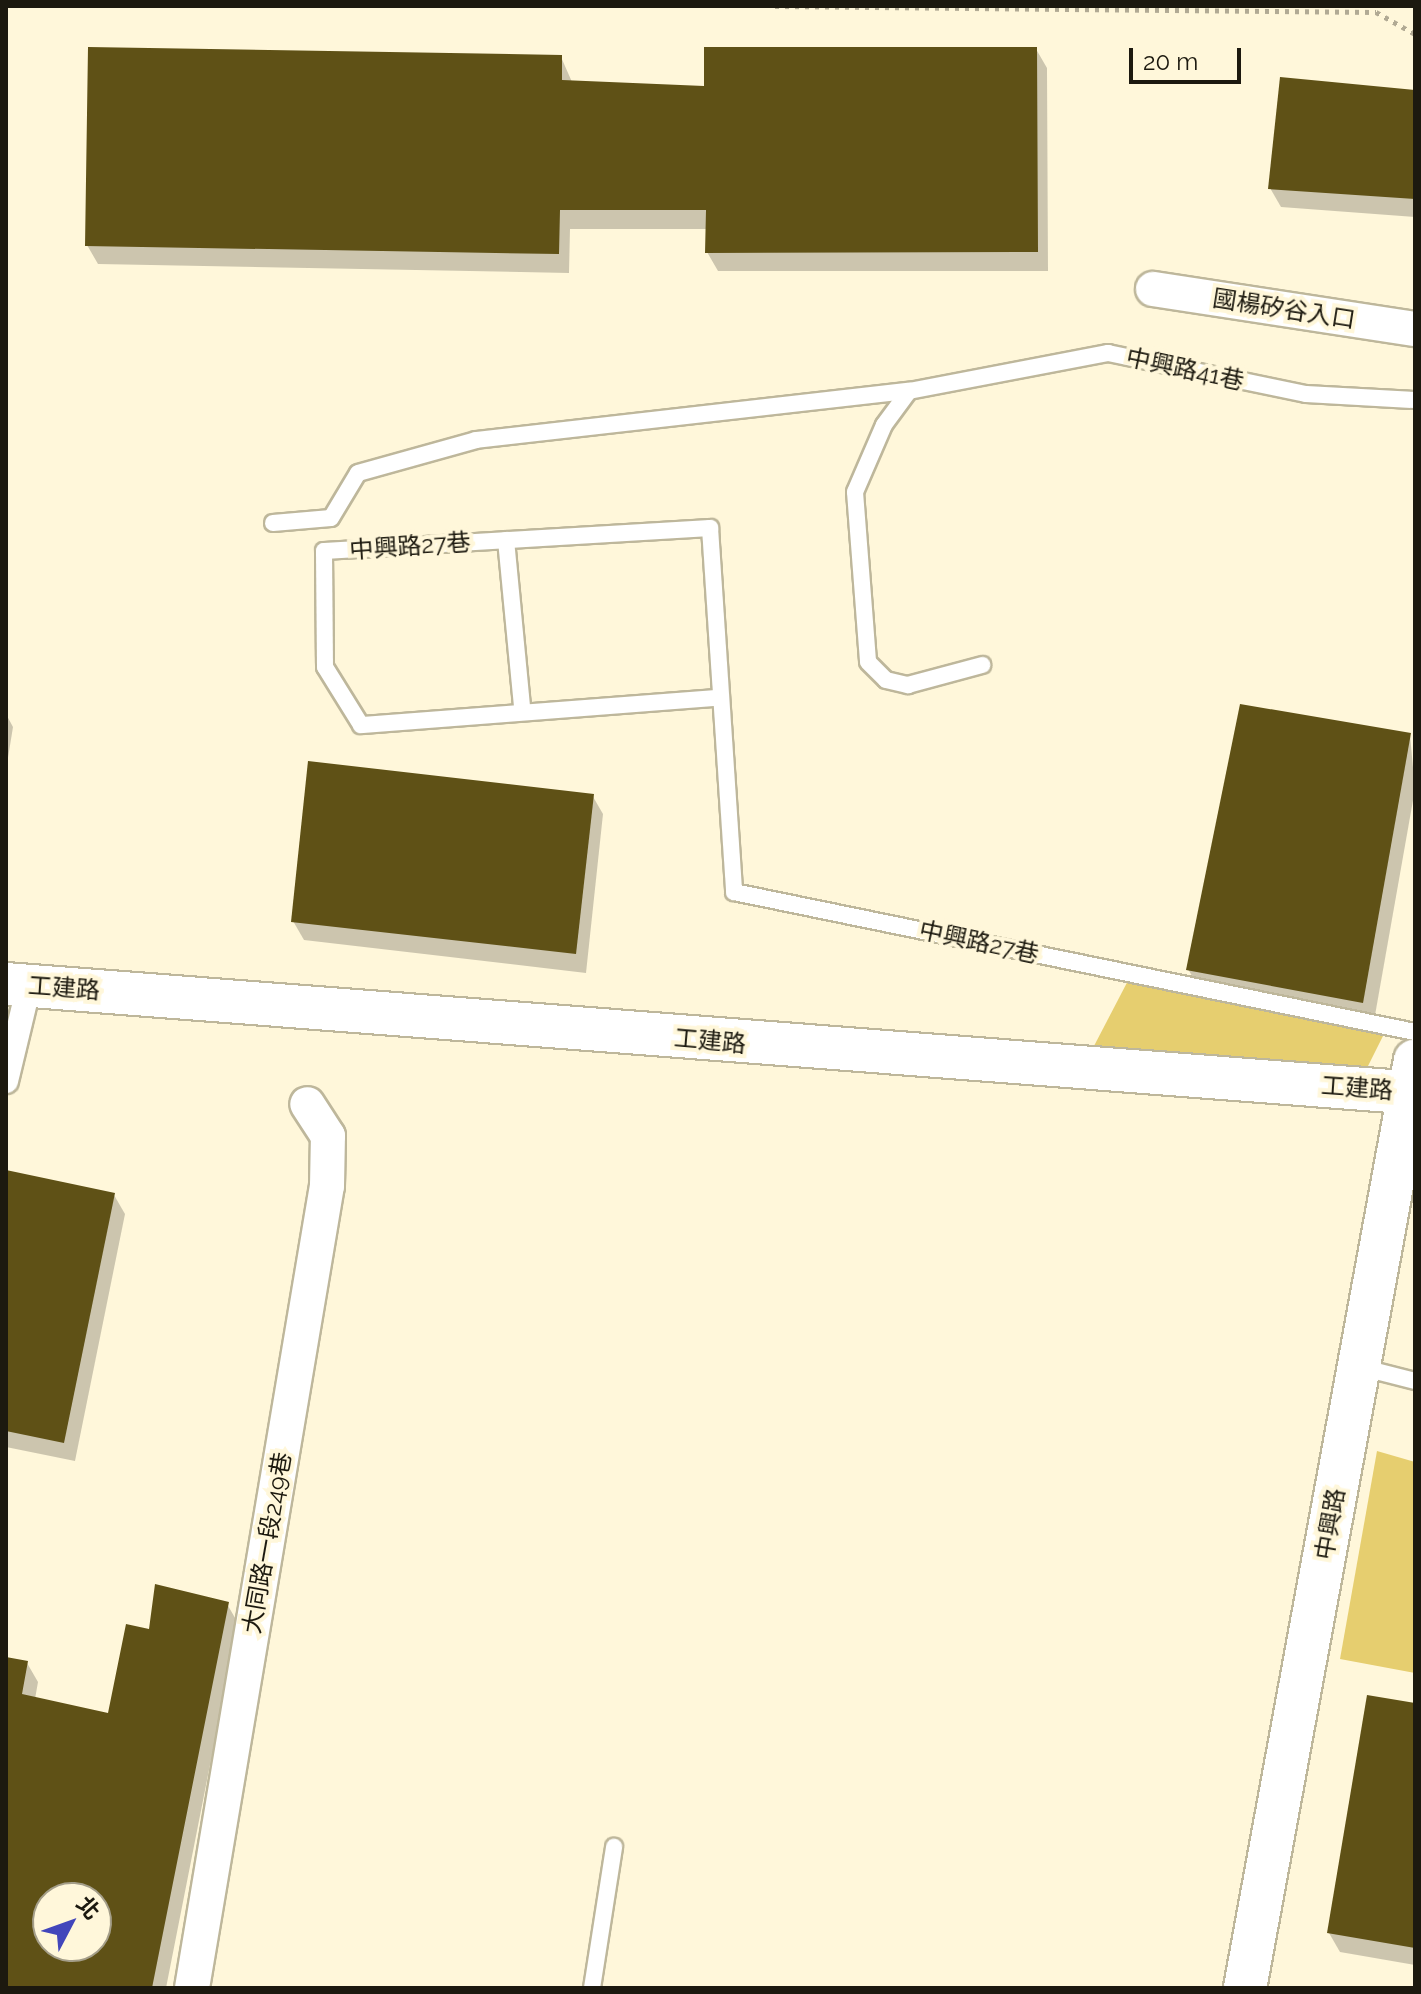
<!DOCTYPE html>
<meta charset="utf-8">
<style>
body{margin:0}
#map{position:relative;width:1421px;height:1994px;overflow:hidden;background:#fff7da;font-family:Raleway,"Noto Sans TC",sans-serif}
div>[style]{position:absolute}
.green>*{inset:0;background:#e6ce6f}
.shadow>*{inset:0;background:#0003}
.building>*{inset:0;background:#5f5116}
.path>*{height:5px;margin-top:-2.5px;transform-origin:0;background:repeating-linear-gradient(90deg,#b1aa94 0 4px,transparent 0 10px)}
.roads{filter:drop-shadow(2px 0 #beb79b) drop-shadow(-2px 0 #beb79b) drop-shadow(0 2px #beb79b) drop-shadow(0 -2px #beb79b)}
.service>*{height:16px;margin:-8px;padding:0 8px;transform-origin:8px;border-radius:8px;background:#fff}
.pedestrian>*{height:24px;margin:-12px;padding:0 12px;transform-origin:12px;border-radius:12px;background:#fff}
.minor>*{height:34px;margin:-17px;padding:0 17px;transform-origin:17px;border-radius:17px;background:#fff}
.tertiary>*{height:42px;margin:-21px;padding:0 21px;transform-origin:21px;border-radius:21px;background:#fff}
span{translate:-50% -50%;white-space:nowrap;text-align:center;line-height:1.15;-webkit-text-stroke:8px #fff7da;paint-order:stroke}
.street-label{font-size:24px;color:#1c190f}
.frame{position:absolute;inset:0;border:8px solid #1c190f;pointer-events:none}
.north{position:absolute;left:32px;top:1882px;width:80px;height:80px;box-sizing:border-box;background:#fff7da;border:2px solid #a49e89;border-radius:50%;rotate:49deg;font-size:22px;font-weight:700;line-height:32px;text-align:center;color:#1c190f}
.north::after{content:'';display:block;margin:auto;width:28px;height:36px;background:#4246bb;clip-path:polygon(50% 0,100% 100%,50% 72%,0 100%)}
.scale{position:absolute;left:1129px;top:48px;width:112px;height:36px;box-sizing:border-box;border:4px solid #1c190f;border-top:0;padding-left:10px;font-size:24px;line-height:28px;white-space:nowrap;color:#1c190f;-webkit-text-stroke:6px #fff7da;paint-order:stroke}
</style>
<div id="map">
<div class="green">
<div style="clip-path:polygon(1132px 973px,1388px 1026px,1357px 1088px,1082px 1069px)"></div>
<div style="clip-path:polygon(1377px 1451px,1415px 1462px,1415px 1673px,1340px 1659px)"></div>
</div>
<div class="shadow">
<div style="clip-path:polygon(1036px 49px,1047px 68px,1048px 271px,718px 271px,707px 252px,707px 229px,570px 229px,569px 273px,98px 264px,87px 245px,561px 57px,572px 82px,706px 88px)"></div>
<div style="clip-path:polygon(1415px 92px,1415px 217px,1281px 207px,1270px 188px)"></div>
<div style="clip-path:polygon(6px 714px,13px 727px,6px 770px)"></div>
<div style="clip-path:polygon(1410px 735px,1415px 789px,1374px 1021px,1199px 988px,1188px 969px)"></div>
<div style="clip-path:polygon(592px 795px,603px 814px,586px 973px,304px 940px,293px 921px)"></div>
<div style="clip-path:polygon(6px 1172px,114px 1195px,125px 1214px,75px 1461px,6px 1447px)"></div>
<div style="clip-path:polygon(evenodd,227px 1604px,238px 1623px,166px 1988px,6px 1988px,6px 1659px,27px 1663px,38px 1682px,35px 1699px,110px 1715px,150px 1632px,227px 1604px,48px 1898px,96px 1898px,96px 1946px,48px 1946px,48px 1898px)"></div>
<div style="clip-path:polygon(1415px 1705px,1415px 1965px,1340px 1952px,1329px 1933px)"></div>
</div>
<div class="building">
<div style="clip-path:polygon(88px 47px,562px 55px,562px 80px,704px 86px,704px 47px,1037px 47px,1038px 252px,705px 253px,706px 210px,560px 210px,559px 254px,85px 246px)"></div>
<div style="clip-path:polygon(1280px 77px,1415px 90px,1415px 199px,1268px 189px)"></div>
<div style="clip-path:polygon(1240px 704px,1411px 733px,1363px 1003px,1186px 970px)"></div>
<div style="clip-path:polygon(308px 761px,594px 794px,576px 954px,291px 922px)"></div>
<div style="clip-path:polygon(6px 1170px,115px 1193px,64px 1443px,6px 1431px)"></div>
<div style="clip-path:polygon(evenodd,155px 1584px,229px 1602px,152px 1988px,6px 1988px,6px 1657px,28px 1661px,22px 1694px,108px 1713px,126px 1624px,149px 1629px,155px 1584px,48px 1898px,96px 1898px,96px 1946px,48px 1946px,48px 1898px)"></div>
<div style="clip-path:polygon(1367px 1695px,1415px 1703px,1415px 1948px,1327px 1933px)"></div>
</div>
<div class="path">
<div style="left:775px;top:6px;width:601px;rotate:0.57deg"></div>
<div style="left:1376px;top:12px;width:45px;rotate:29.4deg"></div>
</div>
<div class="roads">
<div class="service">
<div style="left:909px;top:391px;width:42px;rotate:126.3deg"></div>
<div style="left:884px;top:425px;width:73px;rotate:113.4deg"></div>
<div style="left:855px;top:492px;width:170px;rotate:85.6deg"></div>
<div style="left:868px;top:662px;width:25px;rotate:45deg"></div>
<div style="left:886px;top:680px;width:23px;rotate:13deg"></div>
<div style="left:908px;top:685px;width:77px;rotate:-15.1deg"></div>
<div style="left:273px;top:523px;width:58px;rotate:-4.9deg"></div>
<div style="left:331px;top:518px;width:52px;rotate:-59deg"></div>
<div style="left:358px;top:473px;width:123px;rotate:-15.6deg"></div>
<div style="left:476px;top:440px;width:436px;rotate:-6.5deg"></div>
<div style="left:909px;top:391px;width:203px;rotate:-10.8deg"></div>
<div style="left:1108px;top:353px;width:202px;rotate:11.7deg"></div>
<div style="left:1306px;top:394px;width:109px;rotate:3.2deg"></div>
<div style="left:506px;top:540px;width:168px;rotate:84.5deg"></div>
<div style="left:715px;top:698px;width:355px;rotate:175.6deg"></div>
<div style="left:361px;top:725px;width:68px;rotate:-121.8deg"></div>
<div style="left:325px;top:667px;width:116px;rotate:-90.5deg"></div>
<div style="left:324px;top:551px;width:387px;rotate:-3.4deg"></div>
<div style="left:710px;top:528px;width:365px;rotate:86.2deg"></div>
<div style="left:734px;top:892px;width:695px;rotate:11.62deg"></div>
<div style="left:1360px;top:1367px;width:57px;rotate:14.3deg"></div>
<div style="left:592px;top:1988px;width:143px;rotate:-81.1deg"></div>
</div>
<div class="pedestrian">
<div style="left:6px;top:1081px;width:85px;rotate:-76.5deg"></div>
</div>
<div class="minor">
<div style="left:1153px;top:289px;width:265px;rotate:8.7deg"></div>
<div style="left:192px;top:1988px;width:813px;rotate:-80.45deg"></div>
<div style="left:327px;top:1186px;width:50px;rotate:-88.9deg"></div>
<div style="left:328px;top:1136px;width:38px;rotate:-123deg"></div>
</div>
<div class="tertiary">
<div style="left:6px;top:984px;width:1413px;rotate:4.42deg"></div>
<div style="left:1245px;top:1988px;width:943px;rotate:-79.62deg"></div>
</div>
</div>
<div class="street-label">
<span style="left:1284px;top:309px;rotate:9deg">國楊矽谷入口</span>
<span style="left:1185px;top:369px;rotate:12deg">中興路41巷</span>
<span style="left:410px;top:546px;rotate:-4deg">中興路27巷</span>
<span style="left:979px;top:942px;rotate:12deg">中興路27巷</span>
<span style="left:64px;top:988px;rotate:4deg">工建路</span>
<span style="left:710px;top:1041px;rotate:5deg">工建路</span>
<span style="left:1357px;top:1088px;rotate:4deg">工建路</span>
<span style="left:1330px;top:1524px;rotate:-80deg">中興路</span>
<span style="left:267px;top:1543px;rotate:-80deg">大同路一段249巷</span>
</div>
<div class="frame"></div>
<div class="north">北</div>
<div class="scale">20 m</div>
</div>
